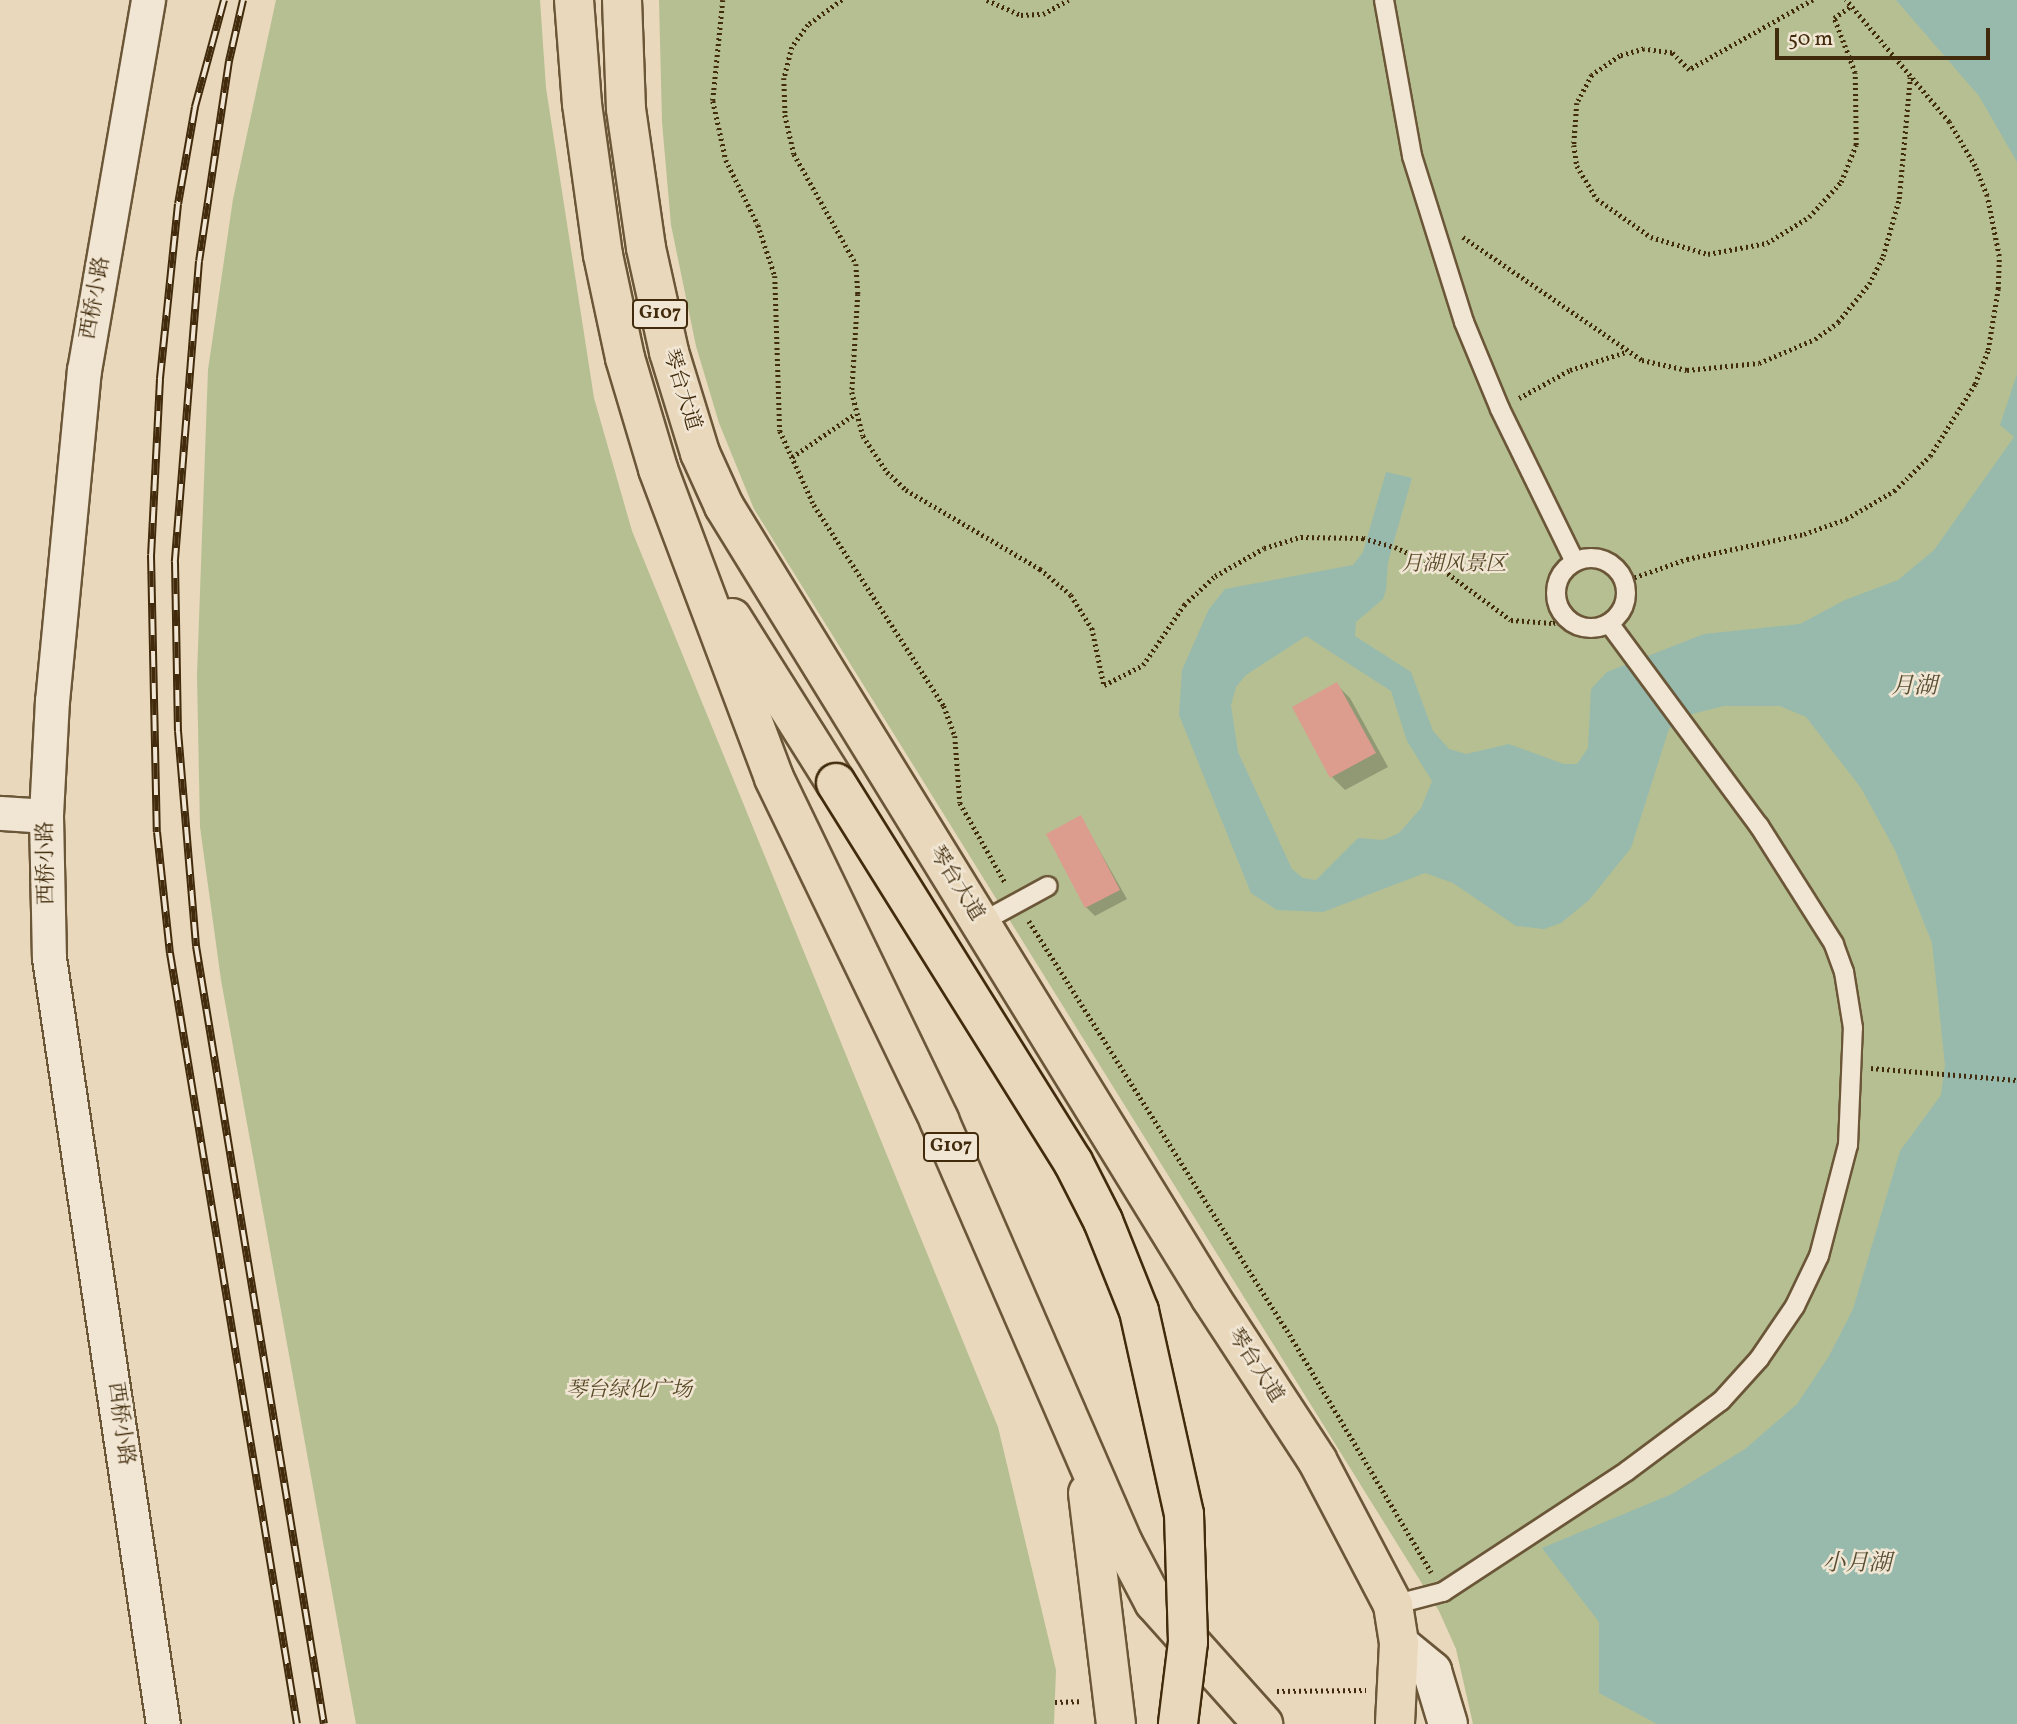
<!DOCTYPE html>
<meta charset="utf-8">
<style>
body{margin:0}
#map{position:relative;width:2017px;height:1724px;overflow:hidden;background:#e9d8bc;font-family:Vollkorn,"Noto Serif SC",serif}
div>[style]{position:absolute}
.green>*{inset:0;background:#b5bf92}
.water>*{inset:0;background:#98baad}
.shadow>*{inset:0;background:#0003}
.building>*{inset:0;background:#dc9d8f}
.path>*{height:4.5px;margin-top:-2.25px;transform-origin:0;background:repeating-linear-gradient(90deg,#412b0c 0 2px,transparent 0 5.5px)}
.roads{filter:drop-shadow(2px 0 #6b5638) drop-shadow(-2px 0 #6b5638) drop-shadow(0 2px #6b5638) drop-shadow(0 -2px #6b5638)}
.lane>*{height:18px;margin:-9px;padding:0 9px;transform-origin:9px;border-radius:9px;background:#f1e6d3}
.lane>.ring{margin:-9px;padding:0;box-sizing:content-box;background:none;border:18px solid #f1e6d3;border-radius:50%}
.street>*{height:33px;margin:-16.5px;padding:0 16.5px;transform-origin:16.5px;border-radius:16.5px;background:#f1e6d3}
.secondary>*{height:38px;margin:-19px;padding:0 19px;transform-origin:19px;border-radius:19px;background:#f1e6d3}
.highway>*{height:38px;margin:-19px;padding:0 19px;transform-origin:19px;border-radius:19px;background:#e9d8bc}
.rail>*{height:8px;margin-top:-4px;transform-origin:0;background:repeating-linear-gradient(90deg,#f1e6d3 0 16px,#412b0c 0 32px);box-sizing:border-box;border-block:2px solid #412b0c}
.bridges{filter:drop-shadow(2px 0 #412b0c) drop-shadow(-2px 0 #412b0c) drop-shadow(0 2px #412b0c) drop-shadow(0 -2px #412b0c)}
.highway-bridge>*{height:38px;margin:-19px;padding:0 19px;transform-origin:19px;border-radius:19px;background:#e9d8bc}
span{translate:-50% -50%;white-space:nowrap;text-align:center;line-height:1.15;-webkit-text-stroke:5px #f1e6d3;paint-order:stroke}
.shield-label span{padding:2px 5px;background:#f1e6d3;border:2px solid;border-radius:5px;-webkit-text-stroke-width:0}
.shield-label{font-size:19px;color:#412b0c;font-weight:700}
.street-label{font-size:21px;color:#412b0c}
.park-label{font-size:21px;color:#584927;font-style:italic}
.water-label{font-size:23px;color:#574f34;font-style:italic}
.scale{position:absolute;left:1775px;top:28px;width:215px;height:32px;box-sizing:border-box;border:4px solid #412b0c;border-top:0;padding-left:9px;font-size:21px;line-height:24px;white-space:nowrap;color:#412b0c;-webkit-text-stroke:5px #f1e6d3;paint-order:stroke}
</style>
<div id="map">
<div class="green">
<div style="clip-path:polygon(276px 0,540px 0,546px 88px,594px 398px,632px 531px,998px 1427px,1056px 1670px,1054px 1724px,356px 1724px,221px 980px,200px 827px,197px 675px,208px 370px,233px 199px)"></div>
<div style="clip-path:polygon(659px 0,2017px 0,2017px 1724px,1473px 1724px,1456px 1649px,1439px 1611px,754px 509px,719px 423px,696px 346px,671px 225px,662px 122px)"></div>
</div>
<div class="water">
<div style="clip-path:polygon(1896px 0,2017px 0,2017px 162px,1979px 96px)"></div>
<div style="clip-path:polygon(evenodd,2017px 374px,2017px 1724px,1657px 1724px,1599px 1693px,1599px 1622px,1542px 1548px,1672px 1494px,1745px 1449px,1797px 1404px,1829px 1356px,1853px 1309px,1900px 1151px,1941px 1095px,1945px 1065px,1932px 943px,1895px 850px,1861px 788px,1806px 717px,1780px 706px,1724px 706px,1688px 715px,1669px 729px,1631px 848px,1589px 900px,1561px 923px,1544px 929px,1516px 926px,1453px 883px,1425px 873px,1323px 912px,1277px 910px,1251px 893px,1179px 715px,1182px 670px,1209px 609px,1225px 589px,1353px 565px,1363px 552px,1386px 472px,1412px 478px,1388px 562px,1386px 590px,1383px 599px,1356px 622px,1355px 636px,1411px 672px,1433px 731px,1449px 749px,1466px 754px,1509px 744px,1564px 764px,1577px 764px,1588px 748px,1591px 689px,1607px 672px,1704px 634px,1800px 624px,1845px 600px,1898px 580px,1934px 550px,2014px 437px,2000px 425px,2017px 374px,1306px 636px,1391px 691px,1407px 741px,1432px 781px,1421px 808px,1399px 833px,1383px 840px,1358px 838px,1316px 880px,1303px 878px,1292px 869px,1238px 752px,1231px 705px,1236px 687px,1246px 675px,1306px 636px)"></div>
</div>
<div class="shadow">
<div style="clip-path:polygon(1336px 684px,1350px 698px,1388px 767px,1345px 790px,1332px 777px)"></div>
<div style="clip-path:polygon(1081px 818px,1127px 899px,1095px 916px,1086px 907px)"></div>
</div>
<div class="building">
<div style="clip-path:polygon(1337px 682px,1376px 753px,1330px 778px,1292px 707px)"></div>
<div style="clip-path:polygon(1081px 815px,1120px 890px,1085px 908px,1046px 834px)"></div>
</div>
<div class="path">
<div style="left:723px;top:0;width:101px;rotate:95.7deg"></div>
<div style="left:713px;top:101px;width:60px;rotate:77.6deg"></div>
<div style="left:726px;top:160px;width:72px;rotate:63.8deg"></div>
<div style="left:758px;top:225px;width:54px;rotate:71.6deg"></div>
<div style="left:775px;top:276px;width:155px;rotate:88.2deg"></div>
<div style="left:780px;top:431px;width:81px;rotate:65.3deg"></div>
<div style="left:814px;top:505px;width:239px;rotate:57.1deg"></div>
<div style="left:944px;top:706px;width:32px;rotate:70deg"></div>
<div style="left:955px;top:736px;width:67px;rotate:85.7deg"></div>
<div style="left:960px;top:803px;width:93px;rotate:60.4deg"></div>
<div style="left:842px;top:0;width:42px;rotate:143.7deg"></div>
<div style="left:808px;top:25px;width:27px;rotate:126deg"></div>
<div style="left:792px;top:47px;width:32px;rotate:104deg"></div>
<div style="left:784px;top:78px;width:37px;rotate:88deg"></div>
<div style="left:785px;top:115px;width:40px;rotate:77deg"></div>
<div style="left:794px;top:154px;width:126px;rotate:60.6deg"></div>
<div style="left:856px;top:264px;width:30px;rotate:86deg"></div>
<div style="left:858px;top:294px;width:98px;rotate:93.5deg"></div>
<div style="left:852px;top:392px;width:45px;rotate:76deg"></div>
<div style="left:863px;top:436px;width:43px;rotate:56.3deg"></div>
<div style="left:887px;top:472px;width:26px;rotate:43deg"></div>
<div style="left:906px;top:490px;width:156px;rotate:30.5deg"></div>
<div style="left:1040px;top:569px;width:40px;rotate:40deg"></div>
<div style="left:1071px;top:595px;width:39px;rotate:58deg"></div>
<div style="left:1092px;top:628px;width:58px;rotate:78.1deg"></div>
<div style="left:1104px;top:685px;width:44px;rotate:-27.1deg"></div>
<div style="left:1143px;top:665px;width:73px;rotate:-55.7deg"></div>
<div style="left:1184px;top:605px;width:42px;rotate:-43.1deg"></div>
<div style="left:1215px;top:576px;width:56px;rotate:-29.7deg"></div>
<div style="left:1264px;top:548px;width:39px;rotate:-17deg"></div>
<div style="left:1301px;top:537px;width:62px;rotate:0.9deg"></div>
<div style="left:1363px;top:538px;width:33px;rotate:16deg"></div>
<div style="left:1395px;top:547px;width:48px;rotate:24.4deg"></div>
<div style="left:1439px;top:567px;width:89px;rotate:36.4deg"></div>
<div style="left:1511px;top:620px;width:42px;rotate:4.1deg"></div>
<div style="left:1553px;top:623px;width:15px;rotate:-16deg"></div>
<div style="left:987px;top:0;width:37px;rotate:24deg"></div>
<div style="left:1021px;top:15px;width:22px;rotate:-3deg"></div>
<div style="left:1043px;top:14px;width:29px;rotate:-29deg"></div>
<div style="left:1813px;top:0;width:142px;rotate:150.6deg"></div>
<div style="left:1689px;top:70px;width:24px;rotate:-135deg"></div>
<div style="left:1672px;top:53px;width:28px;rotate:-172deg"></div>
<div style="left:1644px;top:49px;width:25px;rotate:164deg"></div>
<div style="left:1620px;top:56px;width:34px;rotate:146deg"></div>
<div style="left:1592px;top:75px;width:32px;rotate:118deg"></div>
<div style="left:1577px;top:103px;width:42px;rotate:94.1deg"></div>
<div style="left:1574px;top:145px;width:21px;rotate:82deg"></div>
<div style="left:1577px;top:166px;width:39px;rotate:59deg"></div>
<div style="left:1597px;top:199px;width:66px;rotate:35.1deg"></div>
<div style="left:1651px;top:237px;width:59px;rotate:16.6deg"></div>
<div style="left:1708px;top:254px;width:60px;rotate:-10.6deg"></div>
<div style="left:1767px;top:243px;width:49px;rotate:-31.8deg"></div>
<div style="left:1809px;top:217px;width:47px;rotate:-47.6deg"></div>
<div style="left:1841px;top:182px;width:40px;rotate:-68deg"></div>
<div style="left:1856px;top:145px;width:72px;rotate:-90.8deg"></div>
<div style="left:1855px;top:73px;width:59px;rotate:-110.9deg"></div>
<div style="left:1834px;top:18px;width:21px;rotate:-35deg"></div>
<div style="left:1463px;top:237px;width:217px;rotate:34.5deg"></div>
<div style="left:1642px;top:360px;width:46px;rotate:12.5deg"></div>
<div style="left:1687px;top:370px;width:72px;rotate:-5.6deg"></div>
<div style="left:1759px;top:363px;width:61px;rotate:-23.2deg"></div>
<div style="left:1815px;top:339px;width:29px;rotate:-36deg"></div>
<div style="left:1838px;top:322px;width:49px;rotate:-50.8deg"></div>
<div style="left:1869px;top:284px;width:31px;rotate:-63deg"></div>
<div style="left:1883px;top:256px;width:59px;rotate:-74.3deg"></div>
<div style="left:1899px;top:199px;width:122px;rotate:-84.8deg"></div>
<div style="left:1519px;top:398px;width:58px;rotate:-28.8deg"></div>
<div style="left:1570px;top:370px;width:59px;rotate:-17.8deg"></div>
<div style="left:792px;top:457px;width:76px;rotate:-34.3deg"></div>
<div style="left:1624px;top:581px;width:67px;rotate:-19.2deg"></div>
<div style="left:1687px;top:559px;width:120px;rotate:-12.1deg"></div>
<div style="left:1804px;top:534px;width:45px;rotate:-19.7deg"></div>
<div style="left:1846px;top:519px;width:56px;rotate:-30.3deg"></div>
<div style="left:1894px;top:491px;width:50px;rotate:-44.2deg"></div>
<div style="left:1930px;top:456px;width:85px;rotate:-58deg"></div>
<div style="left:1975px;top:384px;width:36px;rotate:-69deg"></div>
<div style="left:1988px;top:350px;width:62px;rotate:-80.7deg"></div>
<div style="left:1998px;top:289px;width:33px;rotate:-88deg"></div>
<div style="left:1999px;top:256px;width:61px;rotate:-101.3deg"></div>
<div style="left:1987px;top:196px;width:32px;rotate:-112deg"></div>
<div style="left:1975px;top:166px;width:51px;rotate:-120.6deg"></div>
<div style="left:1949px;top:122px;width:160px;rotate:-130.2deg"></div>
<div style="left:1029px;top:921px;width:484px;rotate:57.8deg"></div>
<div style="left:1287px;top:1330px;width:282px;rotate:59.2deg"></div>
<div style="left:1871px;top:1068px;width:146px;rotate:4.7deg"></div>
<div style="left:1277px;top:1691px;width:89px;rotate:-0.6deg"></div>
<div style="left:1055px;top:1702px;width:24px;rotate:-2deg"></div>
</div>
<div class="roads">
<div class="lane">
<div style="left:1384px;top:0;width:158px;rotate:79.8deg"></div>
<div style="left:1412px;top:156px;width:174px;rotate:72.6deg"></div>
<div style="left:1464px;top:322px;width:94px;rotate:67.5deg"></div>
<div style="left:1500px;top:409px;width:170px;rotate:63.9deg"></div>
<div class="ring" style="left:1556px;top:558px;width:52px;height:52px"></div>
<div style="left:980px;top:923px;width:77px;rotate:-28.6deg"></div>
<div style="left:1393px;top:1605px;width:52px;rotate:-14.6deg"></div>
<div style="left:1443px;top:1592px;width:220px;rotate:-33.3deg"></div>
<div style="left:1627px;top:1471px;width:117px;rotate:-36.7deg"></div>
<div style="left:1721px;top:1401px;width:57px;rotate:-47.9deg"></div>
<div style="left:1759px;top:1359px;width:64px;rotate:-55.8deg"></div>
<div style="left:1795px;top:1306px;width:55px;rotate:-64.4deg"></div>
<div style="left:1819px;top:1256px;width:115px;rotate:-75.4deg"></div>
<div style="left:1848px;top:1145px;width:117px;rotate:-87.6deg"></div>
<div style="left:1853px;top:1028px;width:57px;rotate:-99.1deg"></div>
<div style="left:1844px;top:972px;width:30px;rotate:-110deg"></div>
<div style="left:1834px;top:944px;width:140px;rotate:-122.4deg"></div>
<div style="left:1759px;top:826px;width:252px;rotate:-126.5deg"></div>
</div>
<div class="street">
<div style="left:148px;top:0;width:375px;rotate:99.8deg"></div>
<div style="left:84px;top:369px;width:333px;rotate:95.5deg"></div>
<div style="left:52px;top:700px;width:116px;rotate:93deg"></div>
<div style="left:46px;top:816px;width:142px;rotate:88.8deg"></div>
<div style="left:49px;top:958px;width:774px;rotate:81.54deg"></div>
<div style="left:0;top:813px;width:46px;rotate:3.7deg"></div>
</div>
<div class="secondary">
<div style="left:1399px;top:1644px;width:43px;rotate:39.3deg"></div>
<div style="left:1432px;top:1671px;width:55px;rotate:73.2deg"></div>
</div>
<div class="highway">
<div style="left:574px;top:0;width:104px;rotate:85.6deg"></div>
<div style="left:582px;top:104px;width:152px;rotate:82.1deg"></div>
<div style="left:603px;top:255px;width:105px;rotate:77.9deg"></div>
<div style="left:625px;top:358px;width:116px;rotate:73.4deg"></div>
<div style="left:658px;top:469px;width:330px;rotate:69.4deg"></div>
<div style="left:774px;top:778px;width:380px;rotate:64.2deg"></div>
<div style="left:939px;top:1120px;width:461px;rotate:66.5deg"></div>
<div style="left:1123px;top:1543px;width:67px;rotate:62.3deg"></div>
<div style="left:1154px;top:1602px;width:164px;rotate:48.2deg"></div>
<div style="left:622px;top:0;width:109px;rotate:87.9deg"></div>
<div style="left:626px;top:109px;width:140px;rotate:81.8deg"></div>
<div style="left:646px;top:248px;width:107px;rotate:77.5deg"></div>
<div style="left:669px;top:352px;width:106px;rotate:72.9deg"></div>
<div style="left:700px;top:453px;width:58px;rotate:65.6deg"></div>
<div style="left:724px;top:506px;width:930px;rotate:58.41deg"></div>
<div style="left:1211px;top:1298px;width:194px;rotate:56.8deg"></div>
<div style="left:1317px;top:1460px;width:164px;rotate:62.3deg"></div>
<div style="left:1393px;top:1605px;width:39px;rotate:81deg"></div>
<div style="left:1399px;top:1644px;width:80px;rotate:92.9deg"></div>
<div style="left:732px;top:618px;width:195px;rotate:57.8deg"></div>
<div style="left:1088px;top:1493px;width:233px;rotate:83.1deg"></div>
</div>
</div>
<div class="rail">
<div style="left:224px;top:0;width:111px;rotate:105.2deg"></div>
<div style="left:195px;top:107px;width:98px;rotate:99.9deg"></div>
<div style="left:178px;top:204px;width:176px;rotate:95.9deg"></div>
<div style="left:160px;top:379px;width:176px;rotate:92.9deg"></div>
<div style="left:151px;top:555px;width:277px;rotate:88.8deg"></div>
<div style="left:157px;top:832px;width:122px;rotate:83.9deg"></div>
<div style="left:170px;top:953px;width:781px;rotate:80.65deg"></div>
<div style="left:243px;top:0;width:63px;rotate:102.9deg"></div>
<div style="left:229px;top:61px;width:202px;rotate:98.5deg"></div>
<div style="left:199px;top:261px;width:302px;rotate:94.6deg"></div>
<div style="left:175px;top:562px;width:169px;rotate:89deg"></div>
<div style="left:178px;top:731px;width:216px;rotate:85.2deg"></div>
<div style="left:196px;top:946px;width:788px;rotate:80.66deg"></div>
</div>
<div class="bridges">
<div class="highway-bridge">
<div style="left:836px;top:783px;width:447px;rotate:58deg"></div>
<div style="left:1073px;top:1162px;width:66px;rotate:63deg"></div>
<div style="left:1103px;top:1221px;width:97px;rotate:68.2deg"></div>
<div style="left:1139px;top:1311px;width:208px;rotate:77.5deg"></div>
<div style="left:1184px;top:1514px;width:128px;rotate:88.2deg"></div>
<div style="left:1188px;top:1642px;width:83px;rotate:97deg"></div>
</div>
</div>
<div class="shield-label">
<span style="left:660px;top:314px">G107</span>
<span style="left:951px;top:1147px">G107</span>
</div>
<div class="street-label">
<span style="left:96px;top:298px;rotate:-80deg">西桥小路</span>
<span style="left:681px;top:390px;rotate:73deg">琴台大道</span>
<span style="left:47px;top:863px;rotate:-91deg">西桥小路</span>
<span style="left:956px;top:884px;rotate:58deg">琴台大道</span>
<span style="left:1255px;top:1366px;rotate:57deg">琴台大道</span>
<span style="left:120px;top:1424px;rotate:82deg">西桥小路</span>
</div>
<div class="park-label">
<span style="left:1454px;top:565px">月湖风景区</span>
<span style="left:629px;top:1391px">琴台绿化广场</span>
</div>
<div class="water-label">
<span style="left:1914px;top:687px">月湖</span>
<span style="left:1857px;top:1564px">小月湖</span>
</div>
<div class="scale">50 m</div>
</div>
